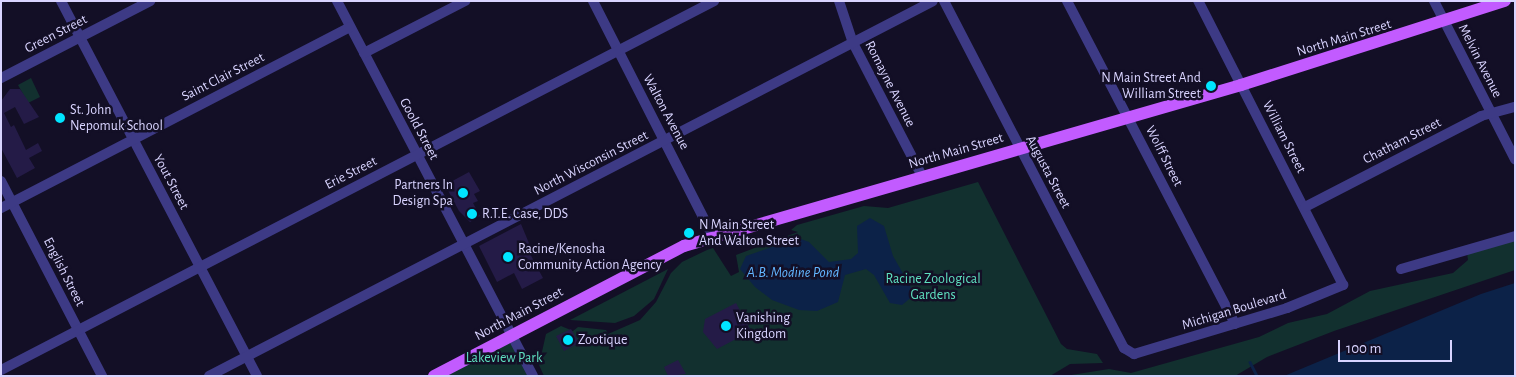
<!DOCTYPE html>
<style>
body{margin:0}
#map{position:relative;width:1516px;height:377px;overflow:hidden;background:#130f26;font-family:"Alegreya Sans",sans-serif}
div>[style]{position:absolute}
.green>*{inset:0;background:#12302f}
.water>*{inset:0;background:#0c2248}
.stream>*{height:2.5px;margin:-1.25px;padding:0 1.25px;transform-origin:1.25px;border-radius:1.25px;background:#0c2248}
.building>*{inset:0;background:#241b47}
.minor>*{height:10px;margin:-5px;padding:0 5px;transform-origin:5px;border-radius:5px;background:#3d3a85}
.major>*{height:12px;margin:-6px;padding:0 6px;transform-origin:6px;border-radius:6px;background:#c25bff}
.dots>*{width:14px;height:14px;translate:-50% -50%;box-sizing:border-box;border:2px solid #130f26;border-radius:50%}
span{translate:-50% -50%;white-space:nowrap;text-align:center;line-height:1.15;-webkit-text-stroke:5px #130f26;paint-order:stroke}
.street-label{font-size:14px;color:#d9d4ff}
.poi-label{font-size:14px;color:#d9d4ff}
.right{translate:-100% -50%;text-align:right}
.left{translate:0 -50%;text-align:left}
.park-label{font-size:14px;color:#5fe0c0}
.water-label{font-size:15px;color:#62b6ff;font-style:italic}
.frame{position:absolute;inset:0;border:2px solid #d9d4ff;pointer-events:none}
.scale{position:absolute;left:1338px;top:340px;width:114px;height:22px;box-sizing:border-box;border:2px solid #d9d4ff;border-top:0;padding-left:6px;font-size:15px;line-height:18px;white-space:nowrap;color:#d9d4ff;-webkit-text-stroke:4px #130f26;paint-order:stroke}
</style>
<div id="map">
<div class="green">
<div style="clip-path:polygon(31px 78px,40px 97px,28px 103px,18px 85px)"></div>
<div style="clip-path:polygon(978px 182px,1061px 344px,1067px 349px,1097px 354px,1103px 363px,1070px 364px,1050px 376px,544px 376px,539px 365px,546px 334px,561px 326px,573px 331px,578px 327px,606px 330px,608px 334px,640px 320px,656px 302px,671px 273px,682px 262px,707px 250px,713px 248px,731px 276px,739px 272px,736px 255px,798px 232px,791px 230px,797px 225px,864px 206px,888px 208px)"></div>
<div style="clip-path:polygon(1515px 240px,1515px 270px,1334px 331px,1267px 357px,1235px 376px,1065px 376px,1109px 369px,1131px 373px,1259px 337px,1288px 323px,1327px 314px,1370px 291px,1453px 273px,1468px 260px,1467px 253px)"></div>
<div style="clip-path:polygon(668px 269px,654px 299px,634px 316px,615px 323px,570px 320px)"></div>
<div style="clip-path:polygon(511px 335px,532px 376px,434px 376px)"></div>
</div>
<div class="water">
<div style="clip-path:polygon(870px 218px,884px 226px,893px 256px,913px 291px,913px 296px,902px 305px,890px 303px,874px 275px,866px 269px,845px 275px,838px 302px,817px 311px,799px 310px,772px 300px,755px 287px,740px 269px,746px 256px,798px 238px,809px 242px,829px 262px,851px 259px,858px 253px,857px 226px)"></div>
<div style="clip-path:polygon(1515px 283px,1515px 376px,1284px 376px,1481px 294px)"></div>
</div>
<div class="stream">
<div style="left:1250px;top:362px;width:16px;rotate:63deg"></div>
</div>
<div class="building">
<div style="clip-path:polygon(10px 89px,20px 89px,39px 117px,24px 124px,15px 107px,4px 113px,11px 127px,14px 125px,26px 150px,38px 143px,42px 151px,29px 158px,35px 168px,17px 178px,1px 148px,1px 101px)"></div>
<div style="clip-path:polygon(469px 172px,480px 191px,474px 194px,478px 201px,473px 203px,480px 216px,470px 222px,459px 211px,445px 185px)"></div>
<div style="clip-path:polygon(521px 224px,531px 248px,528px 250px,543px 278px,522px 289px,514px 273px,497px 282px,479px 246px)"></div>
<div style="clip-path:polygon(736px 303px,751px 331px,717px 349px,703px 332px,705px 319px)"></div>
<div style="clip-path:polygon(571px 329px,579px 343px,564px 351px,556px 336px)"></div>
<div style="clip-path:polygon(678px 360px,686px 374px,668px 376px,664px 367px)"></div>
</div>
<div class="minor">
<div style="left:61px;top:1px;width:423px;rotate:62.4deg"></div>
<div style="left:337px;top:1px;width:423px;rotate:62.4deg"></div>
<div style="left:593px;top:1px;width:265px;rotate:63deg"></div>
<div style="left:839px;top:1px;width:44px;rotate:71.6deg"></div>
<div style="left:853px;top:43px;width:150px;rotate:62.6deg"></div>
<div style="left:944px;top:1px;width:391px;rotate:62.6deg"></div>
<div style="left:1124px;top:348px;width:12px;rotate:31deg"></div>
<div style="left:1134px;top:354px;width:160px;rotate:-16.7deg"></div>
<div style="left:1287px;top:308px;width:61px;rotate:-22.3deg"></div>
<div style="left:1343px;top:285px;width:319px;rotate:-117deg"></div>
<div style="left:1067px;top:1px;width:364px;rotate:62.5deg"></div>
<div style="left:1434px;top:1px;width:178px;rotate:62.9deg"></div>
<div style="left:364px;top:53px;width:114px;rotate:-27.2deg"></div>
<div style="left:1px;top:78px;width:168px;rotate:-27.3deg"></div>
<div style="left:1px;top:181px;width:220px;rotate:62.6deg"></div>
<div style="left:1305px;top:207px;width:198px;rotate:-27.3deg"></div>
<div style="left:1481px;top:116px;width:35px;rotate:-15deg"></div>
<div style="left:1px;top:208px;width:393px;rotate:-27.4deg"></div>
<div style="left:1401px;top:269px;width:119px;rotate:-16.1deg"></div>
<div style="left:1px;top:370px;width:803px;rotate:-27.36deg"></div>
<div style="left:209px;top:376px;width:815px;rotate:-27.38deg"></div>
</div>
<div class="major">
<div style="left:434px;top:376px;width:282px;rotate:-27.5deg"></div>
<div style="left:684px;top:246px;width:580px;rotate:-16.12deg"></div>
<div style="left:1241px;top:85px;width:277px;rotate:-17.7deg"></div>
</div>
<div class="dots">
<div style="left:1211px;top:86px;background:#00e5ff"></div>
<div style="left:60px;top:118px;background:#00e5ff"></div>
<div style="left:463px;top:193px;background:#00e5ff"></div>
<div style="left:472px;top:214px;background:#00e5ff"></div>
<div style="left:689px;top:233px;background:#00e5ff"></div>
<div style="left:508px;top:257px;background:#00e5ff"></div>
<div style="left:726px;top:326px;background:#00e5ff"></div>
<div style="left:568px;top:340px;background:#00e5ff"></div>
</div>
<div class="street-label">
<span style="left:56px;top:34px;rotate:-27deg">Green Street</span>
<span style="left:1344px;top:38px;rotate:-17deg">North Main Street</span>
<span style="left:1480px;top:61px;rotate:63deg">Melvin Avenue</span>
<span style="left:223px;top:77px;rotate:-27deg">Saint Clair Street</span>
<span style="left:890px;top:84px;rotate:63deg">Romayne Avenue</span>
<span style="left:666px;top:112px;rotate:62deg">Walton Avenue</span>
<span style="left:419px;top:129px;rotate:62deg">Goold Street</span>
<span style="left:1284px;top:137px;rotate:63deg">William Street</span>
<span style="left:1402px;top:141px;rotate:-27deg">Chatham Street</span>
<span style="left:956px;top:151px;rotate:-16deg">North Main Street</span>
<span style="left:1164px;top:156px;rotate:63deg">Wolff Street</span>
<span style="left:591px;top:163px;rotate:-27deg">North Wisconsin Street</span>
<span style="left:1048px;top:172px;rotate:62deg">Augusta Street</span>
<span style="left:351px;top:173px;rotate:-27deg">Erie Street</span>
<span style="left:171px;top:182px;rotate:62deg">Yout Street</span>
<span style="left:64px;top:272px;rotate:63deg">English Street</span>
<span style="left:1234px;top:310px;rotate:-17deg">Michigan Boulevard</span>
<span style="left:519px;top:314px;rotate:-28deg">North Main Street</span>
</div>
<div class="poi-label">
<span class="right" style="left:1201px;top:86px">N Main Street And<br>William Street</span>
<span class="left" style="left:70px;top:118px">St. John<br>Nepomuk School</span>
<span class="right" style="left:453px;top:193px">Partners In<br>Design Spa</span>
<span class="left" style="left:482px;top:214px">R.T.E. Case, DDS</span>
<span class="left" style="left:699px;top:233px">N Main Street<br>And Walton Street</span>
<span class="left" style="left:518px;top:257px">Racine/Kenosha<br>Community Action Agency</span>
<span class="left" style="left:736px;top:326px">Vanishing<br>Kingdom</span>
<span class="left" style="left:578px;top:340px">Zootique</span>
</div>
<div class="park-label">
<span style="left:933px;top:287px">Racine Zoological<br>Gardens</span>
<span style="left:504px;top:358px">Lakeview Park</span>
</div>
<div class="water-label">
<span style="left:793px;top:273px">A.B. Modine Pond</span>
</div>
<div class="frame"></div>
<div class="scale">100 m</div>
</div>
